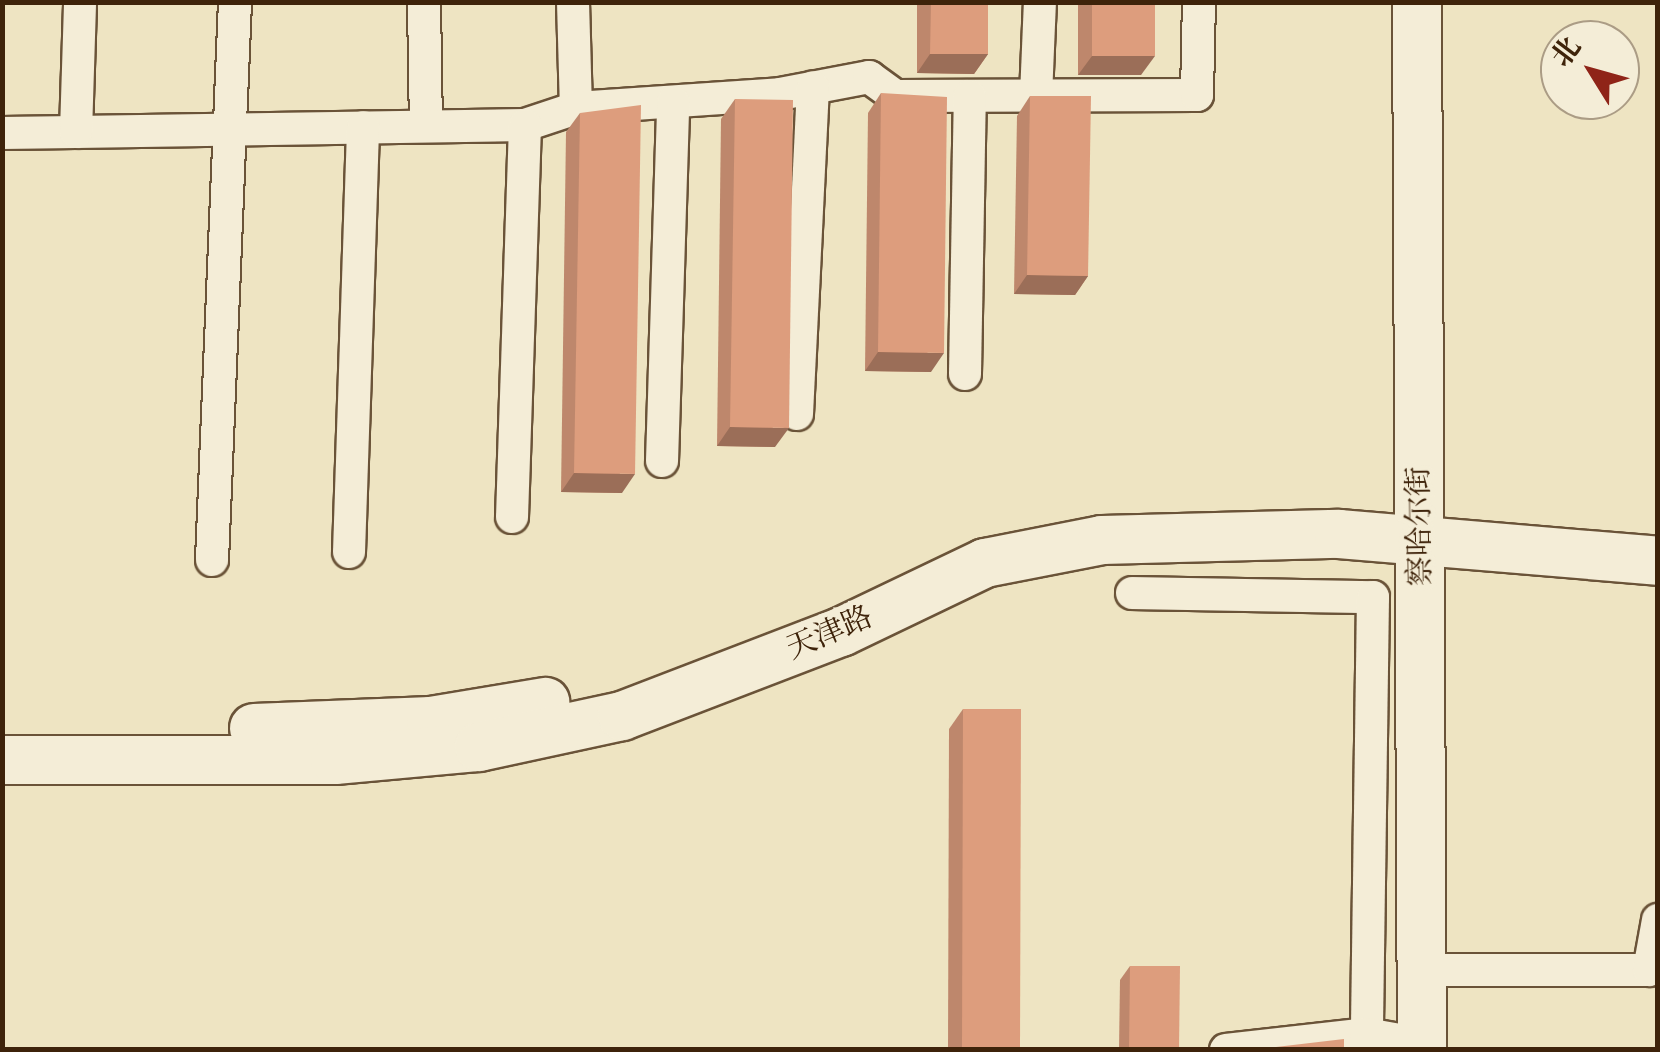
<!DOCTYPE html>
<meta charset="utf-8">
<style>
body{margin:0}
#map{position:relative;width:1660px;height:1052px;overflow:hidden;background:#eee4c2;font-family:Vollkorn,"Noto Serif SC",serif}
div>[style]{position:absolute}
.roads{filter:drop-shadow(2px 0 #6a5338) drop-shadow(-2px 0 #6a5338) drop-shadow(0 2px #6a5338) drop-shadow(0 -2px #6a5338)}
.street>*{height:32px;margin:-16px;padding:0 16px;transform-origin:16px;border-radius:16px;background:#f4edd7}
.secondary>*{height:48px;margin:-24px;padding:0 24px;transform-origin:24px;border-radius:24px;background:#f4edd7}
.wall>*{inset:0;background:#be876c}
.shaded-wall>*{inset:0;background:#9b6e58}
.building>*{inset:0;background:#dd9d7d}
span{translate:-50% -50%;white-space:nowrap;text-align:center;line-height:1.15;-webkit-text-stroke:9px #f4edd7;paint-order:stroke}
.street-label{font-size:30px;color:#3e230a}
.frame{position:absolute;inset:0;border:5px solid #3e230a;pointer-events:none}
.north{position:absolute;left:1540px;top:20px;width:100px;height:100px;box-sizing:border-box;background:#f4edd7;border:2px solid #ab9c85;border-radius:50%;rotate:307deg;font-size:28px;font-weight:700;line-height:40px;text-align:center;color:#3e230a}
.north::after{content:'';display:block;margin:auto;width:35px;height:45px;background:#8f2418;clip-path:polygon(50% 0,100% 100%,50% 72%,0 100%)}
</style>
<div id="map">
<div class="roads">
<div class="street">
<div style="left:424px;top:2px;width:124px;rotate:89.1deg"></div>
<div style="left:573px;top:2px;width:106px;rotate:88.4deg"></div>
<div style="left:1036px;top:96px;width:94px;rotate:-87.6deg"></div>
<div style="left:76px;top:132px;width:449px;rotate:-0.9deg"></div>
<div style="left:525px;top:125px;width:54px;rotate:-18.4deg"></div>
<div style="left:576px;top:108px;width:204px;rotate:-3.9deg"></div>
<div style="left:780px;top:94px;width:91px;rotate:-10.8deg"></div>
<div style="left:869px;top:77px;width:32px;rotate:36deg"></div>
<div style="left:895px;top:96px;width:302px;rotate:-0.2deg"></div>
<div style="left:1197px;top:95px;width:93px;rotate:-88.8deg"></div>
<div style="left:2px;top:133px;width:74px;rotate:-0.8deg"></div>
<div style="left:76px;top:132px;width:130px;rotate:-88.2deg"></div>
<div style="left:965px;top:374px;width:278px;rotate:-89deg"></div>
<div style="left:797px;top:414px;width:327px;rotate:-87.2deg"></div>
<div style="left:662px;top:461px;width:359px;rotate:-88.2deg"></div>
<div style="left:512px;top:517px;width:392px;rotate:-88.1deg"></div>
<div style="left:349px;top:552px;width:425px;rotate:-88.1deg"></div>
<div style="left:212px;top:560px;width:558px;rotate:-87.64deg"></div>
<div style="left:1132px;top:593px;width:241px;rotate:1deg"></div>
<div style="left:1373px;top:597px;width:453px;rotate:90.8deg"></div>
<div style="left:1421px;top:970px;width:228px"></div>
<div style="left:1649px;top:970px;width:51px;rotate:-79.8deg"></div>
<div style="left:1226px;top:1050px;width:141px;rotate:-6.5deg"></div>
<div style="left:1366px;top:1034px;width:57px;rotate:10.1deg"></div>
</div>
<div class="secondary">
<div style="left:1417px;top:2px;width:1048px;rotate:89.73deg"></div>
<div style="left:254px;top:728px;width:177px;rotate:-2.3deg"></div>
<div style="left:431px;top:721px;width:116px;rotate:-9.5deg"></div>
<div style="left:2px;top:760px;width:333px"></div>
<div style="left:335px;top:760px;width:145px;rotate:-5.2deg"></div>
<div style="left:479px;top:747px;width:146px;rotate:-12.2deg"></div>
<div style="left:622px;top:716px;width:235px;rotate:-21deg"></div>
<div style="left:841px;top:632px;width:160px;rotate:-25.6deg"></div>
<div style="left:985px;top:563px;width:119px;rotate:-11.1deg"></div>
<div style="left:1102px;top:540px;width:237px;rotate:-1.5deg"></div>
<div style="left:1339px;top:534px;width:320px;rotate:4.8deg"></div>
</div>
</div>
<div class="wall">
<div style="clip-path:polygon(917px 2px,988px 2px,988px 54px,974px 74px,917px 73px)"></div>
<div style="clip-path:polygon(1078px 2px,1155px 2px,1141px 75px,1078px 75px)"></div>
<div style="clip-path:polygon(881px 93px,931px 372px,865px 371px,868px 113px)"></div>
<div style="clip-path:polygon(1030px 96px,1088px 276px,1075px 295px,1014px 294px,1017px 116px)"></div>
<div style="clip-path:polygon(735px 99px,775px 447px,717px 446px,721px 119px)"></div>
<div style="clip-path:polygon(580px 113px,622px 493px,561px 492px,566px 132px)"></div>
<div style="clip-path:polygon(963px 709px,1020px 1050px,948px 1050px,949px 729px)"></div>
<div style="clip-path:polygon(1130px 966px,1179px 1050px,1119px 1050px,1120px 980px)"></div>
</div>
<div class="shaded-wall">
<div style="clip-path:polygon(930px 54px,988px 54px,974px 74px,917px 73px)"></div>
<div style="clip-path:polygon(1092px 56px,1155px 56px,1141px 75px,1078px 75px)"></div>
<div style="clip-path:polygon(1027px 275px,1088px 276px,1075px 295px,1014px 294px)"></div>
<div style="clip-path:polygon(878px 352px,944px 353px,931px 372px,865px 371px)"></div>
<div style="clip-path:polygon(730px 427px,789px 428px,775px 447px,717px 446px)"></div>
<div style="clip-path:polygon(574px 473px,635px 474px,622px 493px,561px 492px)"></div>
</div>
<div class="building">
<div style="clip-path:polygon(931px 2px,988px 2px,988px 54px,930px 54px)"></div>
<div style="clip-path:polygon(1092px 2px,1155px 2px,1155px 56px,1092px 56px)"></div>
<div style="clip-path:polygon(881px 93px,947px 97px,944px 353px,878px 352px)"></div>
<div style="clip-path:polygon(1030px 96px,1091px 96px,1088px 276px,1027px 275px)"></div>
<div style="clip-path:polygon(735px 99px,793px 100px,789px 428px,730px 427px)"></div>
<div style="clip-path:polygon(641px 105px,635px 474px,574px 473px,580px 113px)"></div>
<div style="clip-path:polygon(963px 709px,1021px 709px,1020px 1050px,962px 1050px)"></div>
<div style="clip-path:polygon(1130px 966px,1180px 966px,1179px 1050px,1129px 1050px)"></div>
<div style="clip-path:polygon(1344px 1039px,1344px 1050px,1259px 1050px,1259px 1049px)"></div>
</div>
<div class="street-label">
<span style="left:1421px;top:526px;rotate:-91deg">察哈尔街</span>
<span style="left:830px;top:634px;rotate:-23deg">天津路</span>
</div>
<div class="frame"></div>
<div class="north">北</div>
</div>
